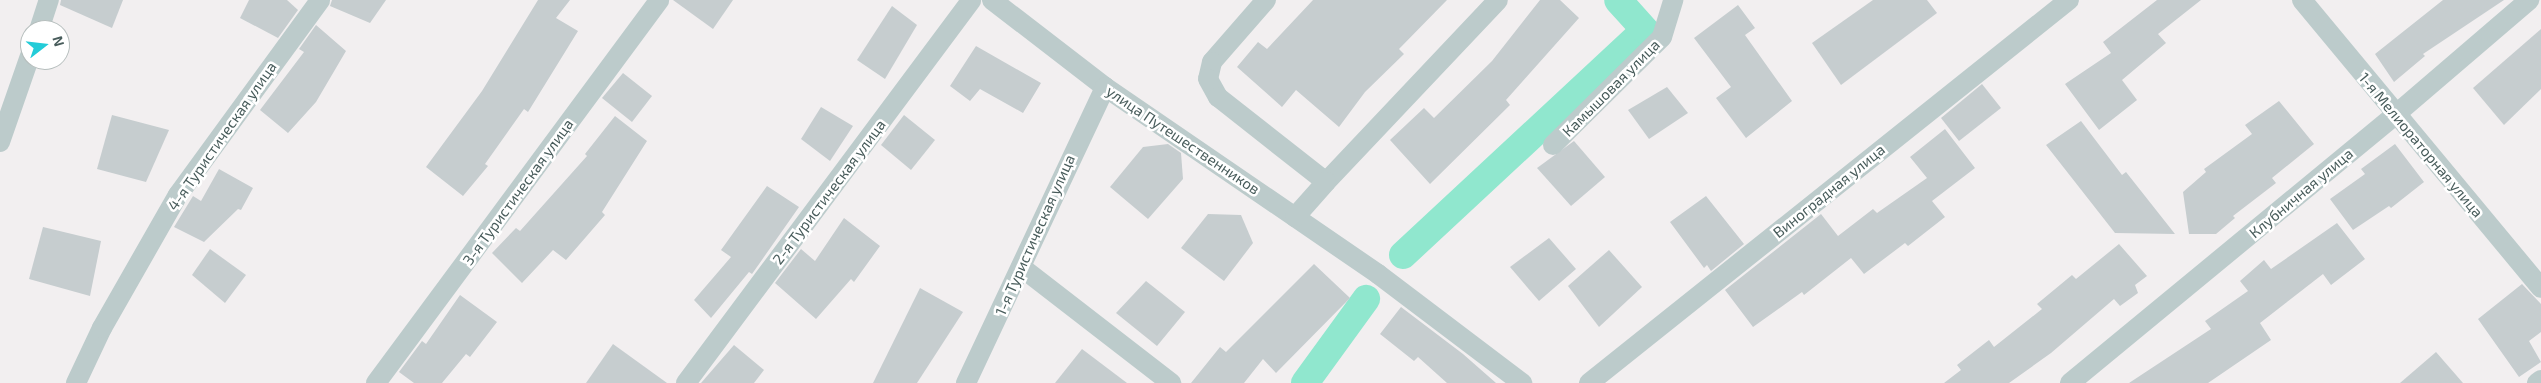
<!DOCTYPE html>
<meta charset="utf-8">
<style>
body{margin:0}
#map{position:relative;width:2541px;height:383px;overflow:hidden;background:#f2eff0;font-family:"Exo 2",sans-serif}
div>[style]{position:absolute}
.canal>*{height:28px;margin:-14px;padding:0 14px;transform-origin:14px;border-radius:14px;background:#90e7ce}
.building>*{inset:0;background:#c6cdcf}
.street>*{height:20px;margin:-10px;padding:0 10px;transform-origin:10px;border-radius:10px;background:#bccbcb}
span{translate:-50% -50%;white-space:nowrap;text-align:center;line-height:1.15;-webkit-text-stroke:5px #fff;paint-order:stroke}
.street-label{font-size:15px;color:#485c5b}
.north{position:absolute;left:20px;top:20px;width:50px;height:50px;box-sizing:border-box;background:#fff;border:1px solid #b6bebd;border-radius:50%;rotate:74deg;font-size:14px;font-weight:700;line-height:20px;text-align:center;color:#485c5b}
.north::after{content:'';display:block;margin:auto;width:18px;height:22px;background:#23ccd8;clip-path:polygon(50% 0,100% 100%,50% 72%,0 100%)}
</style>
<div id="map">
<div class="canal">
<div style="left:1403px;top:255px;width:330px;rotate:-42.9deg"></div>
<div style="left:1645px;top:30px;width:40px;rotate:-132deg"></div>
<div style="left:1305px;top:383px;width:104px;rotate:-54deg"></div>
</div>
<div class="building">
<div style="clip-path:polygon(61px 0,123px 0,112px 28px,60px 5px)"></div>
<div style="clip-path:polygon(249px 0,287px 0,298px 10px,278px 38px,240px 18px)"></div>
<div style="clip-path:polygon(332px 0,386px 0,370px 23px,330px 6px)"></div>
<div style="clip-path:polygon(538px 0,570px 0,556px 18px,578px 31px,528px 112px,524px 109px,485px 164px,488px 166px,463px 196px,426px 167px,482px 91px)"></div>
<div style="clip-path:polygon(673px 0,733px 0,713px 29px)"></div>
<div style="clip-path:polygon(1313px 0,1447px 0,1399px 49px,1404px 54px,1365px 92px,1339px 127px,1296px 90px,1282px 107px,1237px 67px,1258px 42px,1267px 49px)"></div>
<div style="clip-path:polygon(1540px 0,1560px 0,1579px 18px,1506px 100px,1510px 105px,1430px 184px,1390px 140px,1424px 108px,1434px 118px,1492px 61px)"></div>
<div style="clip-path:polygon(1873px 0,1927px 0,1937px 13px,1841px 85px,1812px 43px)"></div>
<div style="clip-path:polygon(2157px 0,2201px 0,2158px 34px,2166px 43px,2122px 80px,2137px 100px,2099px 130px,2065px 84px,2111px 53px,2103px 42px)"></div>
<div style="clip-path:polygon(2443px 0,2504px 0,2423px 54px,2425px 56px,2394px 82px,2375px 54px)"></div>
<div style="clip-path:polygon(1738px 5px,1755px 28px,1745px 35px,1792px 101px,1746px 138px,1716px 98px,1731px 87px,1694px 38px)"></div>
<div style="clip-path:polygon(892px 6px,917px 25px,885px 79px,857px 60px)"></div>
<div style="clip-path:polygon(316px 25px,346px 51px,316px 102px,288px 133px,260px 110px,304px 52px,299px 49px)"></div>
<div style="clip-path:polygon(2541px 29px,2541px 89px,2504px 125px,2473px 88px)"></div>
<div style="clip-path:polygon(976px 46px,1041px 83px,1023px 113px,980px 89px,970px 101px,950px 86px)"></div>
<div style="clip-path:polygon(623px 73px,652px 96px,632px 122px,602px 98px)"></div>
<div style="clip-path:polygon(1982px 84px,2001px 108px,1959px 141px,1941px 118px)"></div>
<div style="clip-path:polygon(1667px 87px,1688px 113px,1649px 139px,1628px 110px)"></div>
<div style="clip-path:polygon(2279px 101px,2314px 144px,2272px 178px,2276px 183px,2233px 216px,2235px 218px,2216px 234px,2189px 234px,2183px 192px,2206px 172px,2204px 169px,2252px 134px,2245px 125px)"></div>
<div style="clip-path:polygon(821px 107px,853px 126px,830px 161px,801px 139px)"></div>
<div style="clip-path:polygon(112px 115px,169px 130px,146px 182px,97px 169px)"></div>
<div style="clip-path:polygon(904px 115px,935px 140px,911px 170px,881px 145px)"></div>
<div style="clip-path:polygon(615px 116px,647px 141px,602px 212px,605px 215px,566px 260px,553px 250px,522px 283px,492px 253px,516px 228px,520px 231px,587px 156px,585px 154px)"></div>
<div style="clip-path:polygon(2081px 121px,2122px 175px,2126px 172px,2175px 234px,2115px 233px,2046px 145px)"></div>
<div style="clip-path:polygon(1945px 129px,1975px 168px,1932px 201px,1945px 217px,1908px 246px,1905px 243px,1864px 274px,1851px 258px,1804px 295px,1802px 292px,1753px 327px,1725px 290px,1821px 214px,1838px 236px,1873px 209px,1877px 213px,1927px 178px,1910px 157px)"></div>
<div style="clip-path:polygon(1574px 141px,1605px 177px,1571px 206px,1537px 168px)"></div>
<div style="clip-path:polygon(1168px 144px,1181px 153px,1183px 179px,1148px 219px,1110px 187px,1143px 147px)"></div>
<div style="clip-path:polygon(2395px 144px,2424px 182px,2391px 208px,2389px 206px,2353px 230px,2330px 199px,2365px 174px,2361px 169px)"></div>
<div style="clip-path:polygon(219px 169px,253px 188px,241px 210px,238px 209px,204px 242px,174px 227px,193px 196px,201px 201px)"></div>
<div style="clip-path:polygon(767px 186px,799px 207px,752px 274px,749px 272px,711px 318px,694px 300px,731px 257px,721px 250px)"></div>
<div style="clip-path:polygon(1706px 196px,1744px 244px,1711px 271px,1707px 265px,1704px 268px,1670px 222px)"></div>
<div style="clip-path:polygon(1208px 214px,1241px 215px,1253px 243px,1224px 281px,1181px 248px)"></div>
<div style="clip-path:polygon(844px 218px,880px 246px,854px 282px,851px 279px,816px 319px,775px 283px,801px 249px,815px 261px)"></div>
<div style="clip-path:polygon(2337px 223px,2365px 259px,2331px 285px,2323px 274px,2260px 323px,2271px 340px,2208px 383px,2129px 383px,2211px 329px,2205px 321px,2248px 291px,2240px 281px,2264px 260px,2271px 269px)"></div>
<div style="clip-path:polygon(43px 227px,101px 241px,90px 296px,29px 279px)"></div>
<div style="clip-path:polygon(1549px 238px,1576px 269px,1539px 301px,1510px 267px)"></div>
<div style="clip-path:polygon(2119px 244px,2147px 276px,2135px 285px,2138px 293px,2120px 306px,2114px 299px,2051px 353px,2009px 383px,1944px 383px,1961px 370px,1957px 365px,1989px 340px,1994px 347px,2042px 309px,2037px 304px,2072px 275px,2076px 279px)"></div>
<div style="clip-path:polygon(210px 249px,246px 275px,225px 303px,192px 275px)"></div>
<div style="clip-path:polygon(1609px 250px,1642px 287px,1599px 327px,1568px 286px)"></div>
<div style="clip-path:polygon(1314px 264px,1350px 298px,1276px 373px,1263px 359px,1244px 383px,1191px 383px,1220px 347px,1226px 352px)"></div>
<div style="clip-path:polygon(1146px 281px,1185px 312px,1157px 346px,1116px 313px)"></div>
<div style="clip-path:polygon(2522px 284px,2541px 304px,2541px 332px,2529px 341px,2541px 362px,2519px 377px,2478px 319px)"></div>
<div style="clip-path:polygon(920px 288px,963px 312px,917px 383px,873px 383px)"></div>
<div style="clip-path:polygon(460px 295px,497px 322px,470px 357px,466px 354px,442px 383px,414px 383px,399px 372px,422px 341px,426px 344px)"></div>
<div style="clip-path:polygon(1401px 307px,1463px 354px,1496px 383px,1447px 383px,1418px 357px,1414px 361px,1380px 334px)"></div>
<div style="clip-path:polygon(613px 344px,667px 383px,586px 383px)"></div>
<div style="clip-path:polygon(734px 345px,764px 370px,754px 383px,701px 383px)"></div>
<div style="clip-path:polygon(1082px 349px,1127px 383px,1055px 383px)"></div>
<div style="clip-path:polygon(2436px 352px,2463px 383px,2400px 383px)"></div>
</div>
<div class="street">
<div style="left:992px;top:0;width:143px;rotate:37.6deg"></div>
<div style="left:1105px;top:87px;width:331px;rotate:34.4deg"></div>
<div style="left:1378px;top:274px;width:181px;rotate:37.1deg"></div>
<div style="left:1266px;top:0;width:82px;rotate:131.1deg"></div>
<div style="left:1212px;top:62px;width:17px;rotate:103deg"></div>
<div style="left:1208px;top:79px;width:21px;rotate:61deg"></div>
<div style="left:1218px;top:97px;width:137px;rotate:38.2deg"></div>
<div style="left:1326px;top:182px;width:250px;rotate:-46.6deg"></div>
<div style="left:2302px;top:0;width:374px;rotate:50.3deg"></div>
<div style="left:39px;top:30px;width:32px;rotate:-72deg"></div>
<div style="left:0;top:142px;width:91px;rotate:-70.8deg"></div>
<div style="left:1553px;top:145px;width:153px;rotate:-44.7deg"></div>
<div style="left:1662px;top:37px;width:39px;rotate:-73deg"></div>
<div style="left:1295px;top:217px;width:47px;rotate:-48.5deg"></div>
<div style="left:1021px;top:267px;width:190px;rotate:37.7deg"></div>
<div style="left:76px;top:383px;width:61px;rotate:-64.7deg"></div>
<div style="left:102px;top:328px;width:153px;rotate:-60.3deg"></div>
<div style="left:178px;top:195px;width:241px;rotate:-53.9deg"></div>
<div style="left:376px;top:383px;width:476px;rotate:-53.5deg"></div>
<div style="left:686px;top:383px;width:477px;rotate:-53.3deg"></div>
<div style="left:966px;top:383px;width:327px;rotate:-64.8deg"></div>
<div style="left:1589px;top:383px;width:614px;rotate:-38.59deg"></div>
<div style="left:2070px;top:383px;width:421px;rotate:-39.5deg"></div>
<div style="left:2395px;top:115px;width:177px;rotate:-40.6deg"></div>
<div style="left:2537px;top:383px;width:5px;rotate:-37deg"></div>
</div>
<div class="street-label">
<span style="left:1611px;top:88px;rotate:-45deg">Камышовая улица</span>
<span style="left:222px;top:136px;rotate:-55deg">4-я Туристическая улица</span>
<span style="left:1183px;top:140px;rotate:34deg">улица Путешественников</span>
<span style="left:2421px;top:145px;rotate:50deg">1-я Мелиораторная улица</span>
<span style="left:1829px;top:191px;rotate:-39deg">Виноградная улица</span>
<span style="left:518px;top:192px;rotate:-54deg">3-я Туристическая улица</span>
<span style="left:829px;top:192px;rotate:-53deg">2-я Туристическая улица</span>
<span style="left:2301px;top:193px;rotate:-40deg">Клубничная улица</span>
<span style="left:1035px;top:235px;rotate:-66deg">1-я Туристическая улица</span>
</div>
<div class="north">N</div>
</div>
